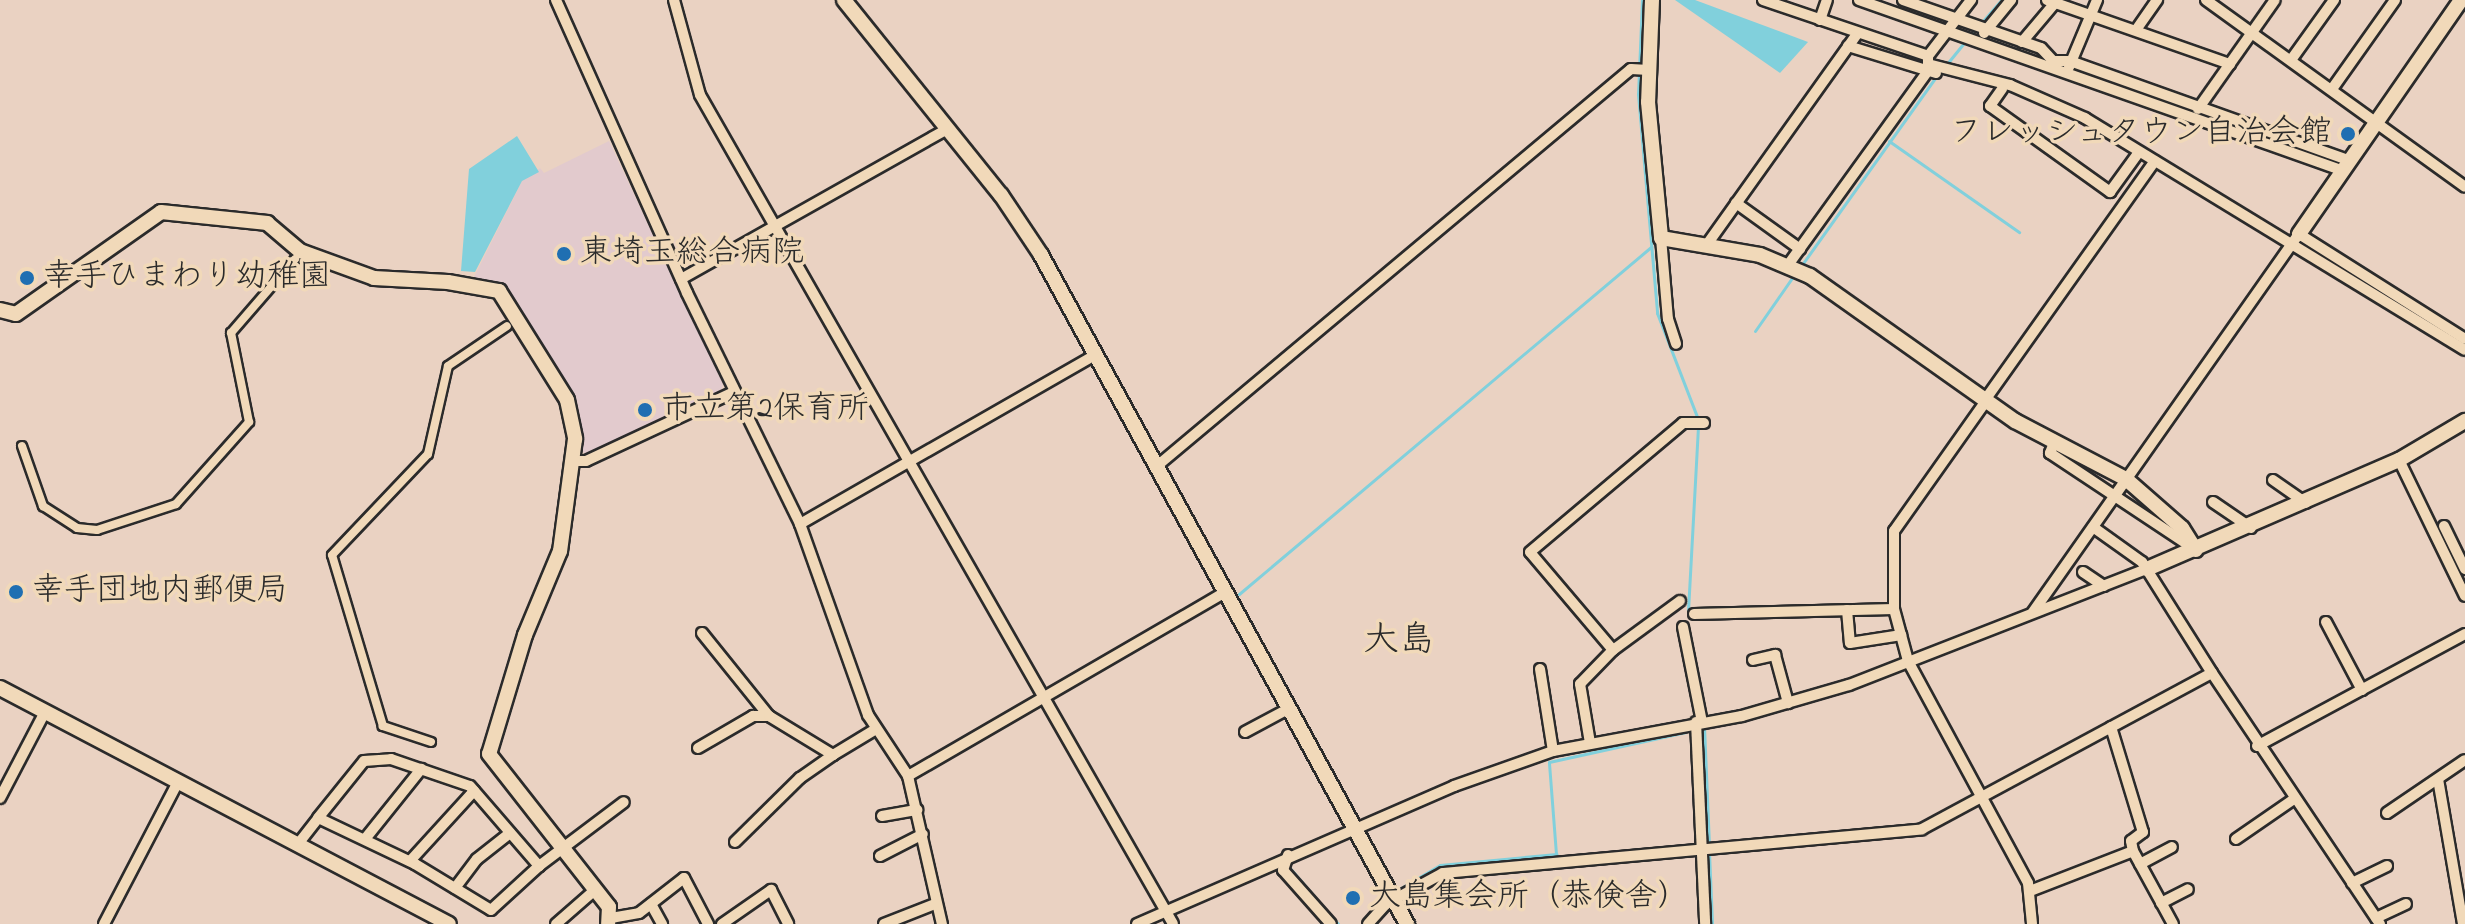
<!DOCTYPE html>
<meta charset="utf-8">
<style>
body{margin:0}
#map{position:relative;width:2465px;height:924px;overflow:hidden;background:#ead2c2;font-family:"Indie Flower","Klee One",sans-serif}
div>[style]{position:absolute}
.built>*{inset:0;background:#e2cacd}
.water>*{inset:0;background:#81d0dc}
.stream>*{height:3px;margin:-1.5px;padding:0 1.5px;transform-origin:1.5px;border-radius:1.5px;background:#81d0dc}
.roads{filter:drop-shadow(2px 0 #2b2b2b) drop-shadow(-2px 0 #2b2b2b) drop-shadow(0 2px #2b2b2b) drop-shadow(0 -2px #2b2b2b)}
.pedestrian>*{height:8px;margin:-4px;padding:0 4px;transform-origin:4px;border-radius:4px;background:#f1d9b9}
.minor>*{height:10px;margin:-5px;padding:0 5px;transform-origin:5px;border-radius:5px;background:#f1d9b9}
.tertiary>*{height:14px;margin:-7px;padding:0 7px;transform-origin:7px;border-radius:7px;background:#f1d9b9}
.dots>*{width:22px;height:22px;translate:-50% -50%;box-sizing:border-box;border:4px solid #f1d9b9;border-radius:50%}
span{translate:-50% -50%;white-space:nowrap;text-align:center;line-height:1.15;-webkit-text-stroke:7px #f1d9b9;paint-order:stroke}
.poi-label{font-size:32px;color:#2b2b2b}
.right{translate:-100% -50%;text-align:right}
.left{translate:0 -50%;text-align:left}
.quarter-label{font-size:36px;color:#2b2b2b}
</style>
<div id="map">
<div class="built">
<div style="clip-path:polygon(609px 141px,723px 384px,721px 391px,586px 454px,580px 450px,579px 416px,559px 374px,504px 289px,474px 277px,522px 181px,540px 168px,544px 173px)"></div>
</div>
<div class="water">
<div style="clip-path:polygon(1675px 0,1695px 0,1808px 42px,1780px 73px)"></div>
<div style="clip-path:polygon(517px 136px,539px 172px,522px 181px,475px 272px,461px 271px,469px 169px)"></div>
</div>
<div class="stream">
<div style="left:1642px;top:0;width:94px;rotate:92.4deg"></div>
<div style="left:1638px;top:94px;width:220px;rotate:85deg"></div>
<div style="left:1657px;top:313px;width:114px;rotate:68.9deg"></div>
<div style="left:1982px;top:22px;width:29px;rotate:-49deg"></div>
<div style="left:1946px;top:65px;width:48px;rotate:-51deg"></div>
<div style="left:1889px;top:141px;width:159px;rotate:35deg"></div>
<div style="left:1801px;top:266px;width:232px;rotate:-54.5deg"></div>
<div style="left:1755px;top:331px;width:68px;rotate:-55.1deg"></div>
<div style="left:1239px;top:594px;width:539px;rotate:-40.11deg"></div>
<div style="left:1688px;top:611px;width:184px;rotate:-86.9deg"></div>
<div style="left:1704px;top:726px;width:118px;rotate:87.6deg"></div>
<div style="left:1709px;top:852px;width:72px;rotate:87.6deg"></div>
<div style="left:1288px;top:866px;width:77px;rotate:49.2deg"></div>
<div style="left:1396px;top:891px;width:51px;rotate:-30.6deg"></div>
<div style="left:1440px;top:865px;width:117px;rotate:-5.4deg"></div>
<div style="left:1556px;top:854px;width:92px;rotate:-94.4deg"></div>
<div style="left:1549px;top:762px;width:140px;rotate:-12.4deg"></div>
</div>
<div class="roads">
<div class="pedestrian">
<div style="left:22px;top:446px;width:64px;rotate:70.7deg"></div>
<div style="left:43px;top:506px;width:40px;rotate:32.9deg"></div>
<div style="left:77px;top:528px;width:20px;rotate:6deg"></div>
<div style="left:97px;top:530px;width:83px;rotate:-18.2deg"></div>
<div style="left:176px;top:504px;width:110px;rotate:-48.3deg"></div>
<div style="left:249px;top:422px;width:91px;rotate:-101.4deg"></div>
<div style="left:231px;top:333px;width:98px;rotate:-49.1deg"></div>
<div style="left:431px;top:742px;width:51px;rotate:-161.6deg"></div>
<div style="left:383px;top:726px;width:178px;rotate:-106.6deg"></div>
<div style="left:332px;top:555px;width:139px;rotate:-46.5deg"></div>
<div style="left:428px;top:454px;width:90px;rotate:-77.2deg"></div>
<div style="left:448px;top:366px;width:71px;rotate:-34.1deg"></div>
</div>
<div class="minor">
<div style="left:556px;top:0;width:321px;rotate:65.9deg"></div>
<div style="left:687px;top:293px;width:257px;rotate:63.9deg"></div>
<div style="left:800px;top:524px;width:203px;rotate:70.4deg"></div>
<div style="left:868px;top:715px;width:73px;rotate:56.7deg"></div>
<div style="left:908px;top:776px;width:152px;rotate:77.1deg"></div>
<div style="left:674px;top:0;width:98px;rotate:74.7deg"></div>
<div style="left:700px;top:95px;width:954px;rotate:60.29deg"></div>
<div style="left:1763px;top:0;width:174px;rotate:18.7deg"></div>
<div style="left:1928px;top:56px;width:71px;rotate:-52.5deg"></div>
<div style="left:1859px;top:0;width:511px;rotate:19.43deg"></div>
<div style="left:1903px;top:0;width:146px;rotate:19.2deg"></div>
<div style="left:2041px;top:48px;width:18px;rotate:47deg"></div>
<div style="left:2053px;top:61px;width:17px"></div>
<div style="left:2070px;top:61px;width:295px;rotate:19.6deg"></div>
<div style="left:2047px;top:0;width:194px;rotate:19.3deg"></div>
<div style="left:2206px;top:0;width:319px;rotate:35.8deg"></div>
<div style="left:1820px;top:20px;width:21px;rotate:-71deg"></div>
<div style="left:2136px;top:30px;width:37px;rotate:-55deg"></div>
<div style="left:1984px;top:33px;width:43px;rotate:-50.7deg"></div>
<div style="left:2022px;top:42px;width:51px;rotate:-49.8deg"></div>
<div style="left:1848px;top:46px;width:92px;rotate:17.1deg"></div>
<div style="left:2291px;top:60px;width:74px;rotate:-54.4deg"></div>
<div style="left:1928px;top:64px;width:85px;rotate:14.4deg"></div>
<div style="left:2010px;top:85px;width:82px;rotate:23.7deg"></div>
<div style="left:2085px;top:118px;width:445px;rotate:31.4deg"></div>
<div style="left:2069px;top:67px;width:73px;rotate:-67.3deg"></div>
<div style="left:2002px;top:89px;width:21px;rotate:125deg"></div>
<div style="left:1990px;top:106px;width:148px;rotate:35.6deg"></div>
<div style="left:2110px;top:192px;width:49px;rotate:-54.1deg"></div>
<div style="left:2332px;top:89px;width:109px;rotate:-54.7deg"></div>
<div style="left:2198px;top:109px;width:133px;rotate:-54.8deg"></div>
<div style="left:1736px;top:203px;width:79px;rotate:35.7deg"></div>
<div style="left:1661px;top:238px;width:81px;rotate:85.1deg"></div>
<div style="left:1668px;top:319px;width:26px;rotate:72deg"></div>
<div style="left:1708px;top:243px;width:257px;rotate:-54.5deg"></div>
<div style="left:1788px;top:265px;width:239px;rotate:-54.2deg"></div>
<div style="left:1928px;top:71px;width:15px;rotate:-90deg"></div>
<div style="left:681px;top:279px;width:305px;rotate:-29.4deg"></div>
<div style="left:1985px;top:400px;width:293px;rotate:-54.6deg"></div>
<div style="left:1986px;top:401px;width:159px;rotate:125.3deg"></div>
<div style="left:1894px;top:531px;width:78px;rotate:90deg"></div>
<div style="left:1894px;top:609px;width:54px;rotate:74.9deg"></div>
<div style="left:1908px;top:661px;width:252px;rotate:61.6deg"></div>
<div style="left:2028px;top:883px;width:41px;rotate:84.4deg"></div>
<div style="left:2054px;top:443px;width:11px;rotate:112deg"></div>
<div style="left:2050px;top:453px;width:175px;rotate:33.6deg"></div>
<div style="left:2399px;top:460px;width:151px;rotate:64.1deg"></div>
<div style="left:574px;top:461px;width:12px"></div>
<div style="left:586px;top:461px;width:163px;rotate:-25deg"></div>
<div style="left:1157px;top:466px;width:618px;rotate:-39.95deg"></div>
<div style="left:1631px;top:69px;width:18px;rotate:3deg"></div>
<div style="left:2273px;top:480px;width:40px;rotate:34.9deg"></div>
<div style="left:2213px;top:502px;width:46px;rotate:34.4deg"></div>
<div style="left:800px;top:524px;width:342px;rotate:-29.8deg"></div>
<div style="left:2444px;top:526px;width:48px;rotate:64deg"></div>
<div style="left:2083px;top:572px;width:25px;rotate:34deg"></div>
<div style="left:1847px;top:610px;width:33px;rotate:85deg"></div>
<div style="left:1850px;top:643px;width:52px;rotate:-8.9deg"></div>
<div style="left:2033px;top:612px;width:462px;rotate:-54.9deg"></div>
<div style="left:2299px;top:234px;width:196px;rotate:32.3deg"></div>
<div style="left:1694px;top:614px;width:200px;rotate:-1.4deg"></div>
<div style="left:2326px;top:622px;width:77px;rotate:62.1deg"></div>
<div style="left:1683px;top:627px;width:97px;rotate:78.7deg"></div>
<div style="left:702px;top:633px;width:107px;rotate:51.1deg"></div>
<div style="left:1613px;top:650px;width:128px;rotate:-130.3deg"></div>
<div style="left:1530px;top:552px;width:200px;rotate:-40.1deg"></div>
<div style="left:1683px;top:423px;width:21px"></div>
<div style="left:1753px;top:660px;width:23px;rotate:-13deg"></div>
<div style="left:1775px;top:655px;width:50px;rotate:74.8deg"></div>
<div style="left:1540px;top:669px;width:83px;rotate:81deg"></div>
<div style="left:2212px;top:673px;width:302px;rotate:56.2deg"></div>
<div style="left:1696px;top:722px;width:202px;rotate:87.4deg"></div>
<div style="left:2111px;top:727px;width:110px;rotate:73.1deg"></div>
<div style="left:2143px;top:832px;width:15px;rotate:143deg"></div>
<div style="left:2131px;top:841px;width:10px;rotate:79deg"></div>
<div style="left:1245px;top:732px;width:49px;rotate:-28.1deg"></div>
<div style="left:1590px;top:743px;width:60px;rotate:-99.6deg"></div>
<div style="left:1580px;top:684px;width:47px;rotate:-45.9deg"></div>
<div style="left:1613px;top:650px;width:83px;rotate:-36.2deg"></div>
<div style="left:2257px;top:746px;width:236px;rotate:-28.3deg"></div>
<div style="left:698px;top:748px;width:64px;rotate:-30.2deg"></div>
<div style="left:753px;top:716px;width:16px"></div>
<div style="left:769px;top:716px;width:75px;rotate:31.4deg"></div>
<div style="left:833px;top:755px;width:50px;rotate:-31.2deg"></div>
<div style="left:908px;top:776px;width:365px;rotate:-30.1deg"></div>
<div style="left:2438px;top:779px;width:147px;rotate:80.2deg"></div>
<div style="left:0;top:798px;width:97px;rotate:-62.4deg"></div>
<div style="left:2387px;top:813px;width:94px;rotate:-34.2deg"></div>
<div style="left:882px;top:816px;width:36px;rotate:-10deg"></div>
<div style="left:365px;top:839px;width:90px;rotate:-51.3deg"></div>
<div style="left:2236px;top:839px;width:70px;rotate:-34.6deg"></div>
<div style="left:735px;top:842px;width:91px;rotate:-44.6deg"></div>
<div style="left:800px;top:778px;width:40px;rotate:-34.9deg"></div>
<div style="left:298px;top:844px;width:33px;rotate:-52deg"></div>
<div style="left:318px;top:818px;width:73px;rotate:-51.1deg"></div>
<div style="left:364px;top:761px;width:27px;rotate:-4deg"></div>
<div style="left:391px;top:759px;width:83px;rotate:18.9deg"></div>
<div style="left:470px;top:786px;width:106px;rotate:49.2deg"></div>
<div style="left:539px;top:866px;width:65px;rotate:137.5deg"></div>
<div style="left:491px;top:910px;width:89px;rotate:-148.8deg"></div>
<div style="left:415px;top:864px;width:107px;rotate:-154.6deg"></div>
<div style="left:1288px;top:855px;width:16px;rotate:108deg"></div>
<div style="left:1283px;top:870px;width:72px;rotate:48.4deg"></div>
<div style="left:880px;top:856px;width:48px;rotate:-27.1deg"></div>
<div style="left:410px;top:861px;width:95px;rotate:-47.6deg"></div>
<div style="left:2140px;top:864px;width:36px;rotate:-28deg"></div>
<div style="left:539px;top:866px;width:106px;rotate:-37deg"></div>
<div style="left:2352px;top:883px;width:39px;rotate:-26deg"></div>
<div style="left:455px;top:888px;width:36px;rotate:-53deg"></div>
<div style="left:477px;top:859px;width:42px;rotate:-38.2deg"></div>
<div style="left:2030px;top:891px;width:110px;rotate:-21.2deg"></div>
<div style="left:2133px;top:851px;width:83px;rotate:61.3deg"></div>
<div style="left:2161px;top:903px;width:30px;rotate:-27deg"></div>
<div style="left:651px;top:904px;width:23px;rotate:61deg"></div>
<div style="left:611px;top:918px;width:28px;rotate:-10deg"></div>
<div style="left:639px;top:913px;width:57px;rotate:-37.9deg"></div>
<div style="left:684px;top:878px;width:52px;rotate:62.4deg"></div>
<div style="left:2376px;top:918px;width:33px;rotate:-25deg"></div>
<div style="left:104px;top:924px;width:160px;rotate:-62.5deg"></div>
<div style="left:556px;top:924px;width:52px;rotate:-41.1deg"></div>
<div style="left:722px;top:924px;width:60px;rotate:-34.8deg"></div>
<div style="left:771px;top:890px;width:38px;rotate:63deg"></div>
<div style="left:884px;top:924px;width:55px;rotate:-21.4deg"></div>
<div style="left:1137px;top:924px;width:346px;rotate:-23.5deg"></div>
<div style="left:1454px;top:786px;width:105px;rotate:-19.5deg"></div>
<div style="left:1553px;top:751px;width:192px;rotate:-10.5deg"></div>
<div style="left:1742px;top:716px;width:111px;rotate:-16.2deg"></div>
<div style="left:1849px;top:685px;width:320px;rotate:-21.3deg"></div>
<div style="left:1368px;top:924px;width:27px;rotate:-48deg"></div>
<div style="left:1386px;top:904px;width:65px;rotate:-28.5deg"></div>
<div style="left:1443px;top:873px;width:481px;rotate:-5.2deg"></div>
<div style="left:1922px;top:829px;width:329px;rotate:-28.3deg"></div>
<div style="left:2212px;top:673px;width:131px;rotate:-122.2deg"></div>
<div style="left:2142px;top:562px;width:60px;rotate:-144.5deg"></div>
</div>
<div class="tertiary">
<div style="left:844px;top:0;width:250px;rotate:51.2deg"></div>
<div style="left:1001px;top:195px;width:72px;rotate:56.3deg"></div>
<div style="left:1041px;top:255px;width:763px;rotate:61.32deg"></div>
<div style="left:1652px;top:0;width:102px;rotate:92.2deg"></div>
<div style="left:1648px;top:102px;width:137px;rotate:84.5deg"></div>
<div style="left:1661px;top:238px;width:100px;rotate:9.7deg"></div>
<div style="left:1760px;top:255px;width:54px;rotate:22.8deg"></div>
<div style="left:1810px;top:276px;width:251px;rotate:35.3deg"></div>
<div style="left:2015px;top:421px;width:125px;rotate:27.6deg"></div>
<div style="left:2126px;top:479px;width:74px;rotate:41.2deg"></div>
<div style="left:2182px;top:528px;width:26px;rotate:58deg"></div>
<div style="left:2299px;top:234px;width:285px;rotate:-55.3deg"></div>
<div style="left:0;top:310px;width:16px;rotate:14deg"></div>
<div style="left:16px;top:314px;width:177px;rotate:-35.1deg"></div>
<div style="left:161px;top:212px;width:107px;rotate:5.9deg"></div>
<div style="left:267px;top:223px;width:43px;rotate:40.3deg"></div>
<div style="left:300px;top:251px;width:79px;rotate:20deg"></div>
<div style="left:374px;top:278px;width:74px;rotate:3.1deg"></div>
<div style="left:448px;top:282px;width:52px;rotate:10deg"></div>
<div style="left:499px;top:291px;width:128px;rotate:58deg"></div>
<div style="left:567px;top:400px;width:40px;rotate:78deg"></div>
<div style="left:575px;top:439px;width:113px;rotate:97.6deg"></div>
<div style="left:560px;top:551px;width:91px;rotate:112.6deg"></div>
<div style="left:525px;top:635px;width:124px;rotate:106.8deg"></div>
<div style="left:489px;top:754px;width:194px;rotate:51.9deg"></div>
<div style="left:609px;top:907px;width:17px;rotate:93deg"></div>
<div style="left:2147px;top:569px;width:275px;rotate:-23.4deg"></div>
<div style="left:2399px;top:460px;width:77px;rotate:-30.6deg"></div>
<div style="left:0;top:688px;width:507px;rotate:27.73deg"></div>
</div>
</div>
<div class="dots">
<div style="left:2348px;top:134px;background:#1f6fb2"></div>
<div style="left:564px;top:254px;background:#1f6fb2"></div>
<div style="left:27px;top:278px;background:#1f6fb2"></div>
<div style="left:645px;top:410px;background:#1f6fb2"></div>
<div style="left:16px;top:592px;background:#1f6fb2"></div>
<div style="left:1353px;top:898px;background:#1f6fb2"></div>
</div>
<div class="poi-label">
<span class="right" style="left:2332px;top:134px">フレッシュタウン自治会館</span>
<span class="left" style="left:580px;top:254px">東埼玉総合病院</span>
<span class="left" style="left:43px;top:278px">幸手ひまわり幼稚園</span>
<span class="left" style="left:661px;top:410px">市立第2保育所</span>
<span class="left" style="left:32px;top:592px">幸手団地内郵便局</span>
<span class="left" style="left:1369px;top:898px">大島集会所（恭倹舎）</span>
</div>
<div class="quarter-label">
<span style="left:1399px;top:642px">大島</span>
</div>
</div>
